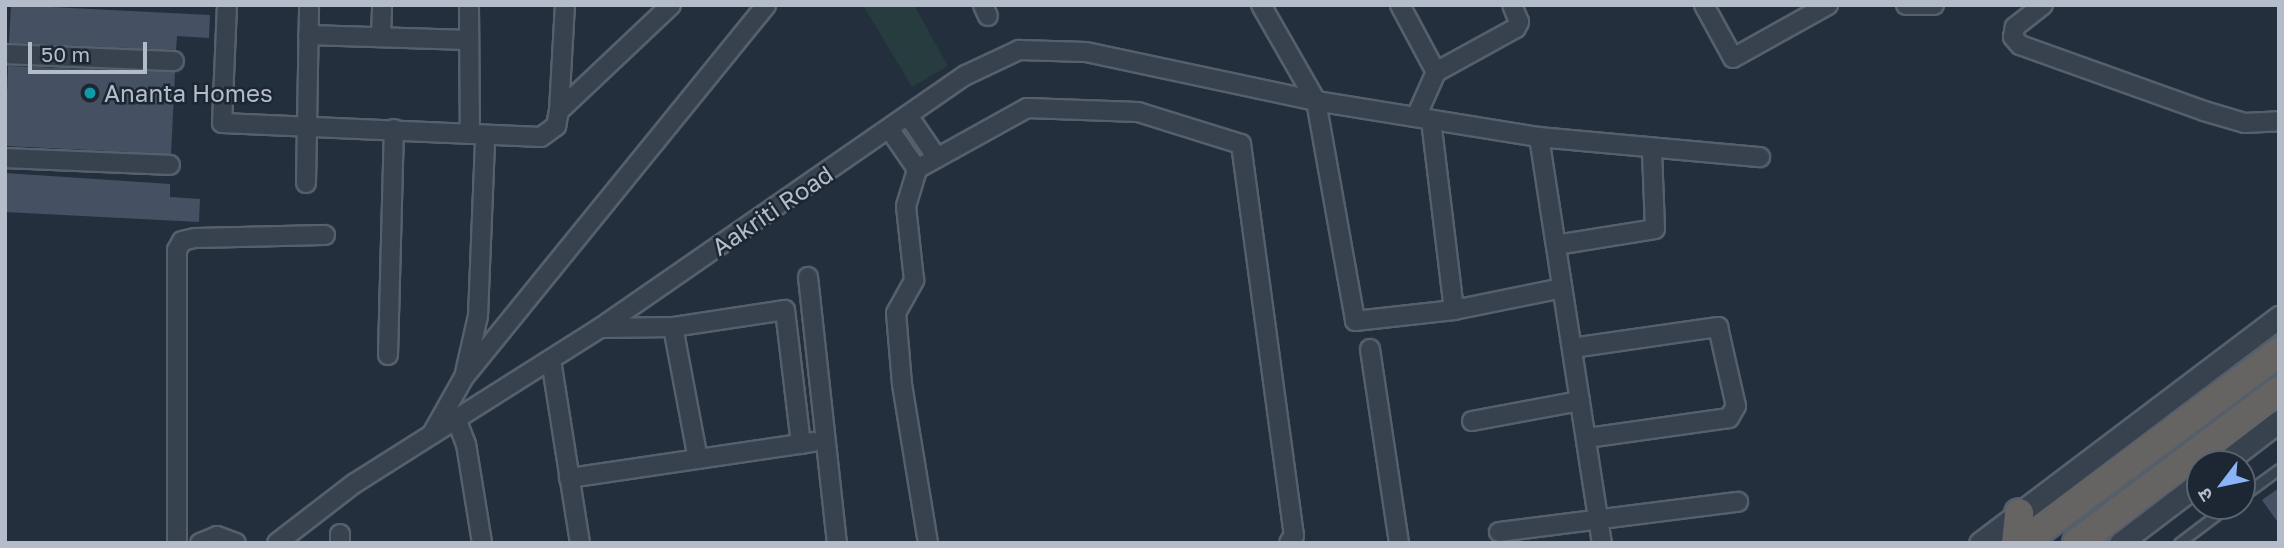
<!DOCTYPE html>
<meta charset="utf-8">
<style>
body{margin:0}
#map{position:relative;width:2284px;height:548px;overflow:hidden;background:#242f3e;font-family:"Golos Text","Noto Sans Devanagari",sans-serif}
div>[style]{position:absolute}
.green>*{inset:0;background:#263c3f}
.building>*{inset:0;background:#455162}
.roads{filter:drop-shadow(2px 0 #565f6c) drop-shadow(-2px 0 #565f6c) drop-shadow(0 2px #565f6c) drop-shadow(0 -2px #565f6c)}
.service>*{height:9px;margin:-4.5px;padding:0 4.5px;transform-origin:4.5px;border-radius:4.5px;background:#38414e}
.minor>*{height:18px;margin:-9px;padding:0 9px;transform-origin:9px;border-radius:9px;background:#38414e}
.tertiary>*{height:21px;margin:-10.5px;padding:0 10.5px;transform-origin:10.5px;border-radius:10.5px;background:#38414e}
.trunk>*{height:28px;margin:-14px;padding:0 14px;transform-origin:14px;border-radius:14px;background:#656462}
.dots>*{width:19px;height:19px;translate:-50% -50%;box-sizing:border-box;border:4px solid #1d2633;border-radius:50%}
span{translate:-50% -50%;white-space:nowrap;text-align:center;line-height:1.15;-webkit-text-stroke:5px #1d2633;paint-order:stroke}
.poi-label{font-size:24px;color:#b4bcc9}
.left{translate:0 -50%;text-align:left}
.street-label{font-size:24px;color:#b4bcc9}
.frame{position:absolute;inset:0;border:7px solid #b4bcc9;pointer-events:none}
.north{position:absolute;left:2186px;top:450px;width:70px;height:70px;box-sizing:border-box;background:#1d2633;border:2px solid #59626f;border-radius:50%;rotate:238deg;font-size:19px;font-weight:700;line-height:28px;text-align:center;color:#b4bcc9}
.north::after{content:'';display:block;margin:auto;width:24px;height:32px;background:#8ab4f8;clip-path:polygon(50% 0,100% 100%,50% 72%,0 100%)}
.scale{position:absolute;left:28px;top:42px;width:119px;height:32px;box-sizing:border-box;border:4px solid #b4bcc9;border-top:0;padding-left:9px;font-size:21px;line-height:24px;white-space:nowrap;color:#b4bcc9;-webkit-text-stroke:5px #1d2633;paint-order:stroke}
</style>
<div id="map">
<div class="green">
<div style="clip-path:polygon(863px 5px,914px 5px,948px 66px,912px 87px)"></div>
</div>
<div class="building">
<div style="clip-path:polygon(11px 5px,210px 15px,209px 38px,177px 36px,176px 50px,9px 43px)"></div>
<div style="clip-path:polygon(8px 66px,175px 72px,171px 154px,5px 146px)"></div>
<div style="clip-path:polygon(5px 173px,170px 184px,170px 197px,200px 199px,199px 222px,5px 212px)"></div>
<div style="clip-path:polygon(2279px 488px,2279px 524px,2262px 500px)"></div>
</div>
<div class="roads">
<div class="service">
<div style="left:2242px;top:496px;width:46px;rotate:-36.1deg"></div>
<div style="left:2179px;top:543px;width:61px;rotate:-37.1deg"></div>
</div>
<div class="minor">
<div style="left:227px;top:5px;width:118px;rotate:92.4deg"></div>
<div style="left:222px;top:123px;width:319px;rotate:2.5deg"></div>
<div style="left:541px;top:137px;width:19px;rotate:-36deg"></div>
<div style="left:556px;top:126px;width:15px;rotate:-79deg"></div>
<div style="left:559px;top:111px;width:154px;rotate:-43.4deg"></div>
<div style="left:469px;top:5px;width:129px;rotate:89.6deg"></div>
<div style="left:983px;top:5px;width:12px;rotate:66deg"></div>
<div style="left:1261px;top:5px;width:111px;rotate:60.2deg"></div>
<div style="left:1316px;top:101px;width:226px;rotate:9.2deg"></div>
<div style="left:1539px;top:137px;width:222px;rotate:5.2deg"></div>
<div style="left:1400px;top:5px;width:76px;rotate:61.8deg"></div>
<div style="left:1704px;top:5px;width:60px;rotate:61.3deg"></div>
<div style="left:1733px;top:58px;width:109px;rotate:-29.2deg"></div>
<div style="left:1906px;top:5px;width:28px"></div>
<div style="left:2043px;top:5px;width:36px;rotate:142deg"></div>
<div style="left:2015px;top:27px;width:10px;rotate:101deg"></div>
<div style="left:2013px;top:37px;width:11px;rotate:49deg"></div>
<div style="left:2020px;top:45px;width:195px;rotate:19.7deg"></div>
<div style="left:2204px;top:111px;width:43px;rotate:16.3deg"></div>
<div style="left:2245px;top:123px;width:34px;rotate:-3deg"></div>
<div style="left:308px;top:35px;width:161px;rotate:1.8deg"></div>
<div style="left:381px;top:37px;width:32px;rotate:-88deg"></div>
<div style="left:5px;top:54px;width:169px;rotate:2.4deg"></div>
<div style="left:559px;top:111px;width:106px;rotate:-86.8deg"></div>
<div style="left:909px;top:117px;width:46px;rotate:55.6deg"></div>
<div style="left:1416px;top:117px;width:49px;rotate:-66deg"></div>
<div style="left:1436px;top:72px;width:91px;rotate:-28.8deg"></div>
<div style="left:1516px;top:28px;width:7px;rotate:-63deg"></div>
<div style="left:1519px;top:22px;width:18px;rotate:-112deg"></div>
<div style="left:1431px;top:120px;width:191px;rotate:83.1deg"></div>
<div style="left:890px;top:130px;width:47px;rotate:55.3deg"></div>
<div style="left:1539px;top:137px;width:411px;rotate:81.2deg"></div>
<div style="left:5px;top:158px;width:165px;rotate:2.4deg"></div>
<div style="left:306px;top:183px;width:178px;rotate:-89deg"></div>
<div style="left:1556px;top:245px;width:100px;rotate:-9.2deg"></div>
<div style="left:1655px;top:229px;width:79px;rotate:-92.2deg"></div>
<div style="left:808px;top:277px;width:268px;rotate:83.8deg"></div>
<div style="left:673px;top:327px;width:134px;rotate:79.3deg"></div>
<div style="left:600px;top:328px;width:73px;rotate:-0.8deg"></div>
<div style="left:673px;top:327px;width:113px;rotate:-8.6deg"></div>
<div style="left:785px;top:310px;width:135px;rotate:83.2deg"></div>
<div style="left:1572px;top:348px;width:148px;rotate:-8.2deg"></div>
<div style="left:1718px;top:327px;width:81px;rotate:77.2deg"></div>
<div style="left:1736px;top:406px;width:14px;rotate:120deg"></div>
<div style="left:1729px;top:418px;width:144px;rotate:172deg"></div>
<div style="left:1370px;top:349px;width:196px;rotate:81.5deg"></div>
<div style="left:388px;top:355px;width:226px;rotate:-88.5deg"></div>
<div style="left:551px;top:360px;width:185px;rotate:81deg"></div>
<div style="left:465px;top:373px;width:58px;rotate:-77.2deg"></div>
<div style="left:478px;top:316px;width:172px;rotate:-87.7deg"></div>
<div style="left:457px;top:421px;width:25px;rotate:69deg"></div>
<div style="left:466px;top:444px;width:100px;rotate:80.8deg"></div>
<div style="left:1472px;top:421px;width:110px;rotate:-10.5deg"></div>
<div style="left:432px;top:434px;width:65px;rotate:-60.7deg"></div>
<div style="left:464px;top:377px;width:479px;rotate:-50.9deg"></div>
<div style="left:569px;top:478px;width:247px;rotate:-8.4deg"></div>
<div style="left:1499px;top:532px;width:241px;rotate:-7.2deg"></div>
<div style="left:340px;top:534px;width:9px;rotate:90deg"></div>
<div style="left:177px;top:543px;width:293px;rotate:-90deg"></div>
<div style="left:177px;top:250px;width:10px;rotate:-61deg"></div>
<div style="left:182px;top:241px;width:13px;rotate:-13deg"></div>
<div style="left:195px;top:238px;width:130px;rotate:-1.3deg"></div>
<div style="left:200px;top:543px;width:18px;rotate:-22deg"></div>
<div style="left:217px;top:536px;width:20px;rotate:20deg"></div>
<div style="left:277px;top:543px;width:98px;rotate:-37.6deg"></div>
<div style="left:355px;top:483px;width:290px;rotate:-32.3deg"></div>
<div style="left:600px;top:328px;width:445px;rotate:-34.7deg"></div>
<div style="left:966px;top:75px;width:59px;rotate:-25.3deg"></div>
<div style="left:1019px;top:50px;width:67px;rotate:1.7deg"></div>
<div style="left:1086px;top:52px;width:235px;rotate:12deg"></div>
<div style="left:1316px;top:101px;width:223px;rotate:79.9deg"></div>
<div style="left:1355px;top:321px;width:100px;rotate:-6.3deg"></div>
<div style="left:1454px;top:310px;width:110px;rotate:-11.5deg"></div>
<div style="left:928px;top:543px;width:161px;rotate:-99.3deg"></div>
<div style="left:902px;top:384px;width:71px;rotate:-94.8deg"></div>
<div style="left:896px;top:313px;width:38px;rotate:-61deg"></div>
<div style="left:914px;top:280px;width:74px;rotate:-96.2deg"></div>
<div style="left:906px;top:206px;width:39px;rotate:-73deg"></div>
<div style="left:917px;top:169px;width:126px;rotate:-29deg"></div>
<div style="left:1027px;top:108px;width:111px;rotate:2.1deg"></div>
<div style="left:1138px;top:112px;width:108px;rotate:17.3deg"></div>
<div style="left:1241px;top:144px;width:395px;rotate:82.3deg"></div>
<div style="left:1294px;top:535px;width:9px;rotate:122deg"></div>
</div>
<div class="tertiary">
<div style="left:2223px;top:464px;width:71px;rotate:-37.5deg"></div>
<div style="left:1980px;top:543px;width:375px;rotate:-37.1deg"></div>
<div style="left:2120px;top:543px;width:101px;rotate:-37.3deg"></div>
</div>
<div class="trunk">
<div style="left:2016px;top:543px;width:30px;rotate:-84deg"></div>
<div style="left:2022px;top:543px;width:320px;rotate:-36.6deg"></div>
<div style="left:2077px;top:543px;width:253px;rotate:-37deg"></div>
</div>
</div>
<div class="dots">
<div style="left:90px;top:93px;background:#0f9aa8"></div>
</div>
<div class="poi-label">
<span class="left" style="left:104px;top:93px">Ananta Homes</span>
</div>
<div class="street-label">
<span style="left:772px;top:210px;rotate:-34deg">Aakriti Road</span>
</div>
<div class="frame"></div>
<div class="north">उ</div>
<div class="scale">50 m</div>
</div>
